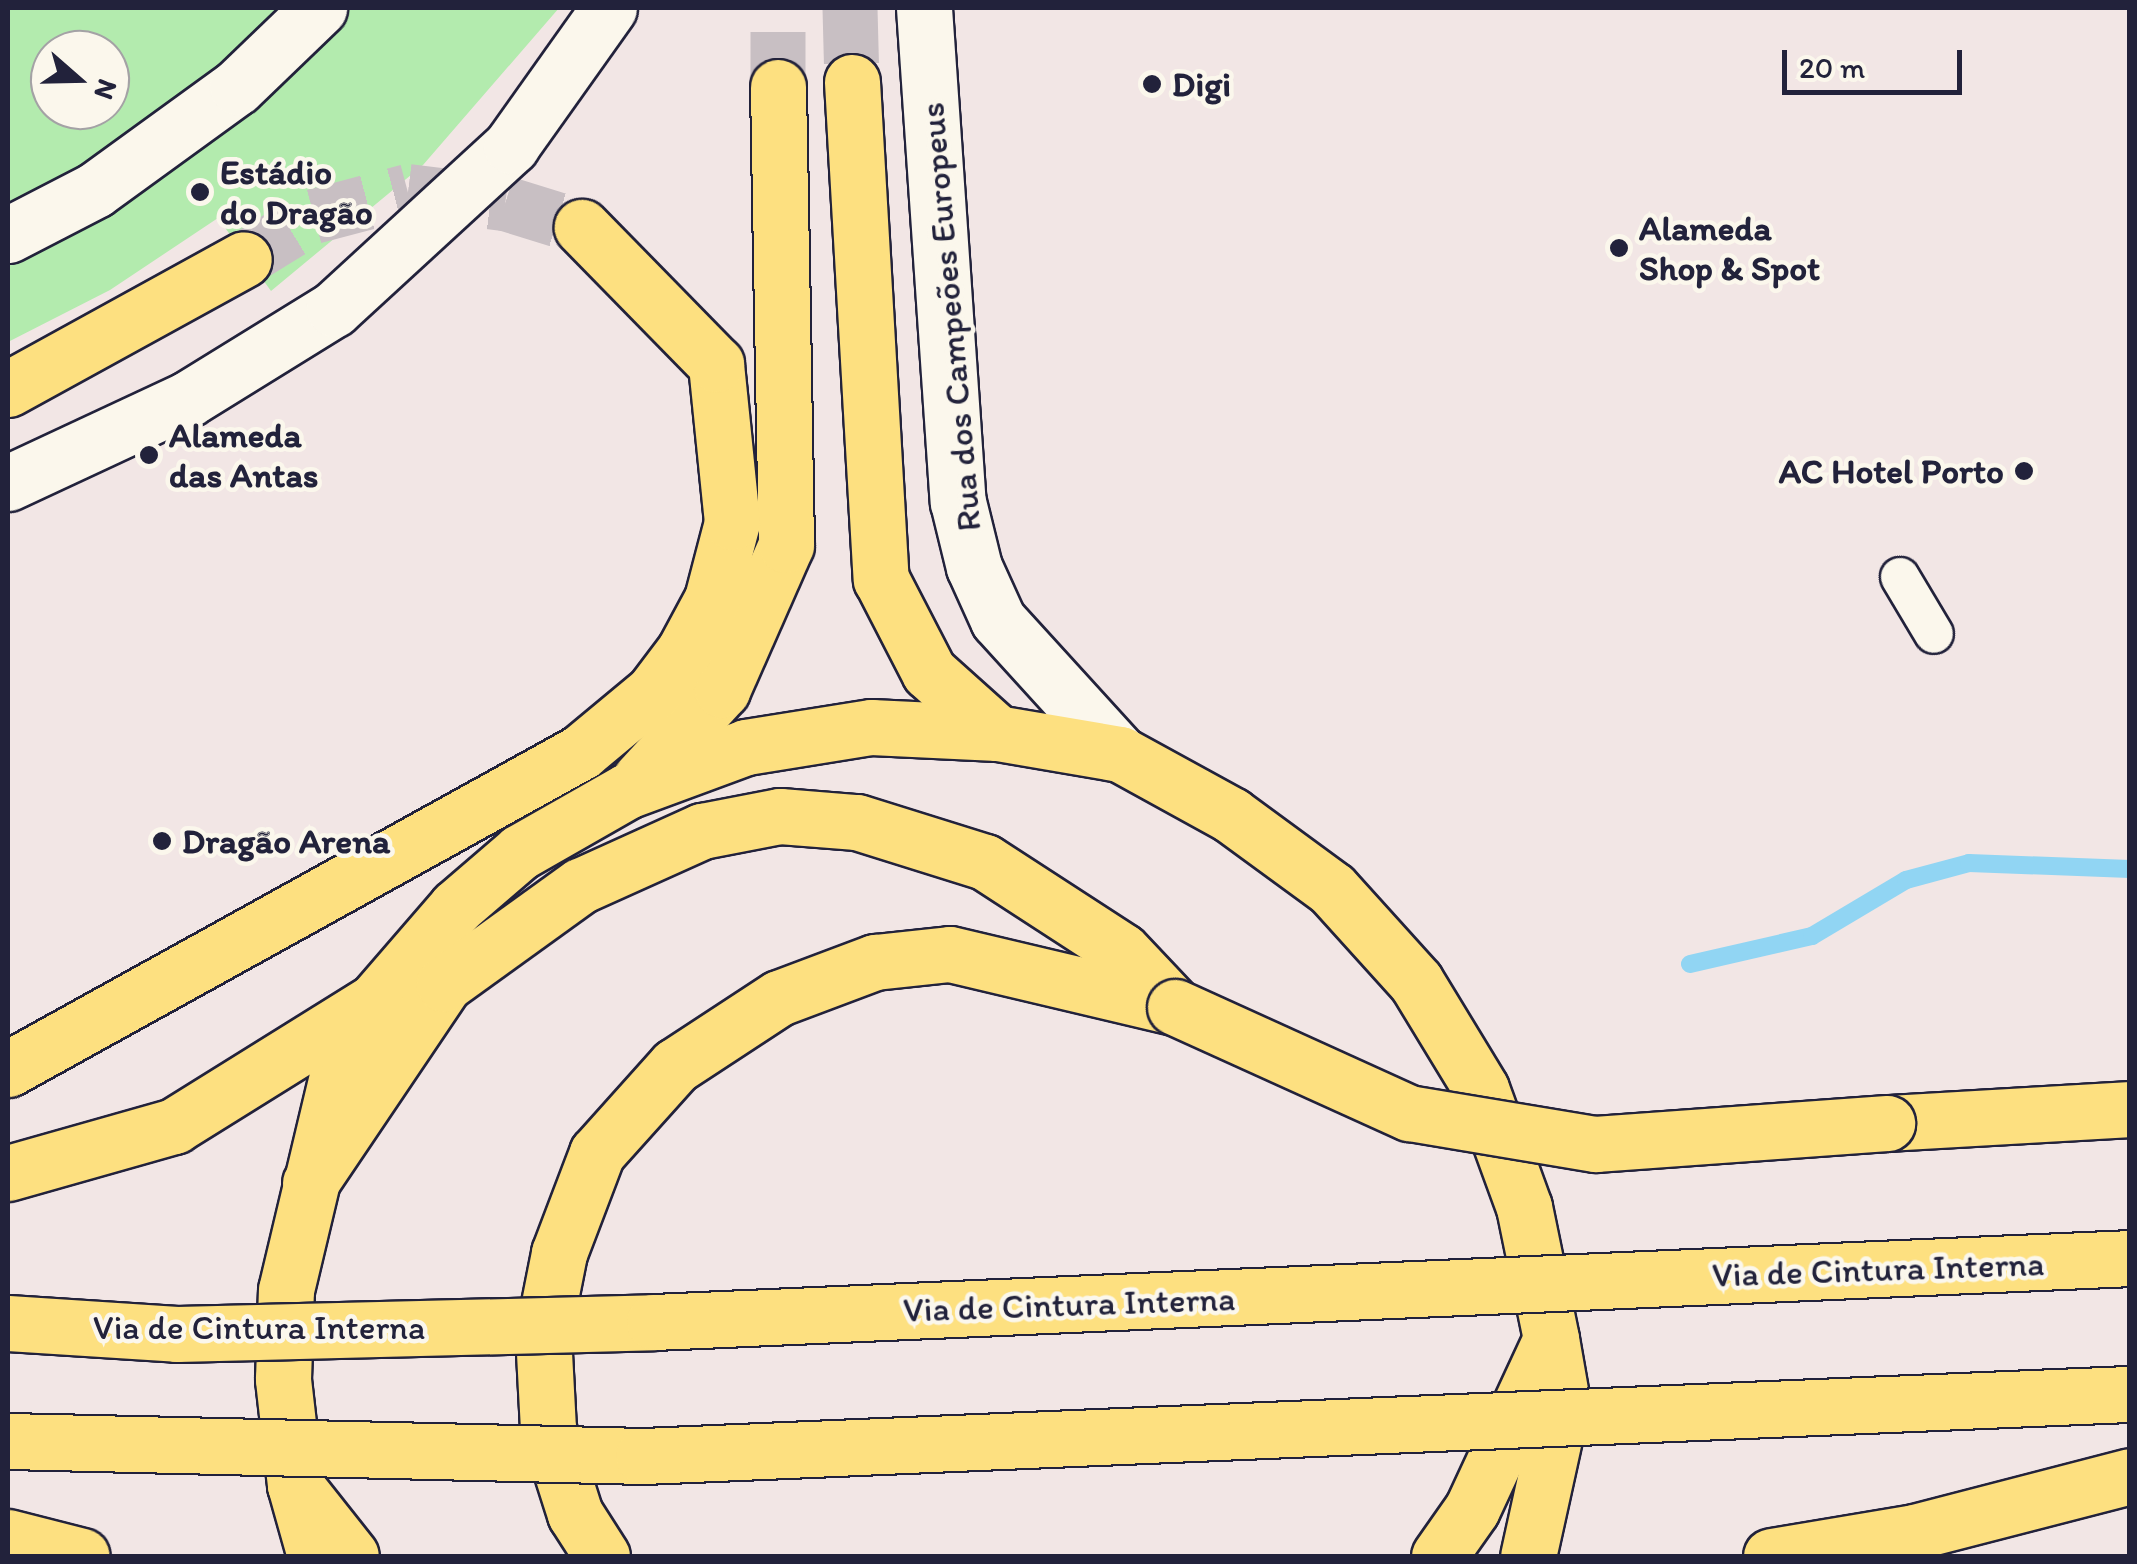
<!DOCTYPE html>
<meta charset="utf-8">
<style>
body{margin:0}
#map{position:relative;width:2137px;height:1564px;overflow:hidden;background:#f2e6e5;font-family:Itim,sans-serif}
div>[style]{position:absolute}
.green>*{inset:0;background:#b3ebae}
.stream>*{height:18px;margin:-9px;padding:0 9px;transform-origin:9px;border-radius:9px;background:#91d5f3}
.primary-tunnel>*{height:55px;margin-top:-27.5px;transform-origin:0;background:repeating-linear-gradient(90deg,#c8bfc3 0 55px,transparent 0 83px)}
.motorway-tunnel>*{height:55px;margin-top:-27.5px;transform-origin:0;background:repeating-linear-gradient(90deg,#c8bfc3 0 55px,transparent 0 83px)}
.roads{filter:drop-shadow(2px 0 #22223b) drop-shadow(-2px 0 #22223b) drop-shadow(0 2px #22223b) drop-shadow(0 -2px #22223b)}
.service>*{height:38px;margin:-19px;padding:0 19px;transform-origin:19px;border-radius:19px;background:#fbf7ec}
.pedestrian>*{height:55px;margin:-27.5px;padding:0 27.5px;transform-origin:27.5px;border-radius:27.5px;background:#fbf7ec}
.secondary>*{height:55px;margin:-27.5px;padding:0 27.5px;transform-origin:27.5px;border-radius:27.5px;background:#fbf7ec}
.primary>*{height:55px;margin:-27.5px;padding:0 27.5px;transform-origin:27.5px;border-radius:27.5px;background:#fde080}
.motorway>*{height:55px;margin:-27.5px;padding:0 27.5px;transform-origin:27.5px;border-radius:27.5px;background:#fde080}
.bridges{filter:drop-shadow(2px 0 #22223b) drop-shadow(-2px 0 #22223b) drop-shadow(0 2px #22223b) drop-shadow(0 -2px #22223b)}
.motorway-bridge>*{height:55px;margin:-27.5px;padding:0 27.5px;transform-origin:27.5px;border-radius:27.5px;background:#fde080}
.dots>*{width:28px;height:28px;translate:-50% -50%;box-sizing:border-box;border:5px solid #fbf7ec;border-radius:50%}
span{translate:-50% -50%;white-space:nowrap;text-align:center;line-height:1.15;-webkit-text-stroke:9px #fbf7ec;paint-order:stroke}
.poi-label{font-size:35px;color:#22223b;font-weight:700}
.left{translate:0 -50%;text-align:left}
.right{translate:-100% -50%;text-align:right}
.street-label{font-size:35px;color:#22223b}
.frame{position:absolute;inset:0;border:10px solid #22223b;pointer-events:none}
.north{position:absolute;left:30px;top:30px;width:100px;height:100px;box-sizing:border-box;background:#fbf7ec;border:2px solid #a4a2a5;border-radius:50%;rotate:110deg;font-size:28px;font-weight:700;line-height:40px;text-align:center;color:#22223b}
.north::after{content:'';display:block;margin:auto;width:35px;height:45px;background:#22223b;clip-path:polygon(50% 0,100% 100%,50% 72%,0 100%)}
.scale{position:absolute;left:1782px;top:50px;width:180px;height:45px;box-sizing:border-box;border:5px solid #22223b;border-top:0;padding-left:12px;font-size:30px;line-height:35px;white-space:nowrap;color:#22223b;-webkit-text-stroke:8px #fbf7ec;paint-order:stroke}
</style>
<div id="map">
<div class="green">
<div style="clip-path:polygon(evenodd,8px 8px,559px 8px,423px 165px,271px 291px,218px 218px,110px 290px,8px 342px,8px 8px,50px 50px,110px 50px,110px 110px,50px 110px,50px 50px)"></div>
</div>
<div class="stream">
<div style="left:1690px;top:964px;width:125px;rotate:-12.9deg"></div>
<div style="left:1812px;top:936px;width:109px;rotate:-30.8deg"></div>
<div style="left:1906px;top:880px;width:65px;rotate:-15.1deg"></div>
<div style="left:1969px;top:863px;width:161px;rotate:2.1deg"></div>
</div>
<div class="primary-tunnel">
<div style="left:850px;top:8px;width:74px;rotate:88.5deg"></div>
<div style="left:778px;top:87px;width:79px;rotate:-90deg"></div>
</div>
<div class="motorway-tunnel">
<div style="left:244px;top:259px;width:82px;rotate:-31.6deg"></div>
<div style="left:314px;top:216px;width:97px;rotate:-14.9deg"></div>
<div style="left:408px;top:191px;width:98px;rotate:7.1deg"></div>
<div style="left:505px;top:203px;width:81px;rotate:17.3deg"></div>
</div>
<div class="roads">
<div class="service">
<div style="left:1900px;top:577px;width:66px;rotate:59.2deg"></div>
</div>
<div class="pedestrian">
<div style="left:8px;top:235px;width:98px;rotate:-27.3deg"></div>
<div style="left:95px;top:190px;width:175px;rotate:-36deg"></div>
<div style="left:237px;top:87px;width:114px;rotate:-43.9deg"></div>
</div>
<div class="secondary">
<div style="left:924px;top:8px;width:495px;rotate:86.1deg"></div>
<div style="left:958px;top:502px;width:67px;rotate:76.2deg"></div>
<div style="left:974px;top:567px;width:58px;rotate:65.6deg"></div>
<div style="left:998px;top:620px;width:181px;rotate:47.7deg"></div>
<div style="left:8px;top:483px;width:199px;rotate:-25deg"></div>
<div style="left:188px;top:399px;width:172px;rotate:-31.7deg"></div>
<div style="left:334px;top:309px;width:241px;rotate:-42.6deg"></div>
<div style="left:511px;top:146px;width:169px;rotate:-54.6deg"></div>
</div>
<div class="primary">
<div style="left:852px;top:82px;width:498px;rotate:86.7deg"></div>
<div style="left:881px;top:579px;width:105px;rotate:62.7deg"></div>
<div style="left:929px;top:672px;width:91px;rotate:41.9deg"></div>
<div style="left:640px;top:779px;width:121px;rotate:-47.3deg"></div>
<div style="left:722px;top:690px;width:158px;rotate:-66.2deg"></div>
<div style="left:786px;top:545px;width:458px;rotate:-91deg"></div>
<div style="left:315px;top:1556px;width:74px;rotate:-105.7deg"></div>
<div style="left:295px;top:1485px;width:107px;rotate:-96.5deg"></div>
<div style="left:283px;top:1379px;width:89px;rotate:-88.1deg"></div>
<div style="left:286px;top:1290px;width:232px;rotate:-76.6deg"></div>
<div style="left:340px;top:1064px;width:72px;rotate:-60.9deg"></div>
<div style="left:375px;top:1001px;width:124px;rotate:-49.2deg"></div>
<div style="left:456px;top:907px;width:84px;rotate:-40.7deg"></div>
<div style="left:520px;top:852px;width:123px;rotate:-29.7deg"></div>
<div style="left:627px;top:791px;width:127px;rotate:-20.3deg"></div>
<div style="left:746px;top:747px;width:127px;rotate:-9.1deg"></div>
<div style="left:871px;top:727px;width:126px;rotate:2.7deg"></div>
<div style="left:997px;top:733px;width:125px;rotate:9.7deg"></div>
<div style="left:1120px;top:754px;width:127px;rotate:28.8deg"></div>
<div style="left:1231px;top:815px;width:125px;rotate:36.2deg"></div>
<div style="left:1332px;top:889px;width:125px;rotate:47.9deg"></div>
<div style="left:1416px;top:982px;width:125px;rotate:58.7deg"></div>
<div style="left:1481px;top:1089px;width:126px;rotate:70deg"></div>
<div style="left:1524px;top:1207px;width:135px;rotate:78.4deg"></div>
<div style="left:1551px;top:1339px;width:64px;rotate:80.1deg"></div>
<div style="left:1562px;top:1402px;width:158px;rotate:102.4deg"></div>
</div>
<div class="motorway">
<div style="left:8px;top:389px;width:269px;rotate:-28.8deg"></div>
<div style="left:8px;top:1069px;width:655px;rotate:-28.95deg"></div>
<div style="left:581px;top:752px;width:94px;rotate:-39.8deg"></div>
<div style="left:653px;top:692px;width:51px;rotate:-52.9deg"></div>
<div style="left:684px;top:651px;width:59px;rotate:-61.7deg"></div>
<div style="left:712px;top:599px;width:80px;rotate:-75.4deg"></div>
<div style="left:732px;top:522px;width:159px;rotate:-95.8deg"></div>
<div style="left:716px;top:364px;width:192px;rotate:-134.4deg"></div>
<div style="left:1887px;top:1123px;width:243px;rotate:-3.3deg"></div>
<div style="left:8px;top:1173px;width:173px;rotate:-15.8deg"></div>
<div style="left:174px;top:1126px;width:237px;rotate:-31.9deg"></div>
<div style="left:310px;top:1183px;width:240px;rotate:-56deg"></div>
<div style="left:444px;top:984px;width:168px;rotate:-35.8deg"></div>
<div style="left:580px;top:886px;width:134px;rotate:-24.3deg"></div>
<div style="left:702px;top:831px;width:79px;rotate:-10.9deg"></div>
<div style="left:780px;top:816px;width:77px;rotate:4.5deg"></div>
<div style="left:857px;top:822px;width:134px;rotate:17.4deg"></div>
<div style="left:985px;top:862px;width:163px;rotate:33deg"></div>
<div style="left:1122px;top:951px;width:77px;rotate:46.6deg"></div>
<div style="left:295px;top:1485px;width:90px;rotate:51.7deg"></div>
<div style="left:8px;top:1537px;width:76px;rotate:14.4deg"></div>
<div style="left:602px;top:1556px;width:50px;rotate:-122.7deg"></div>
<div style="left:575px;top:1514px;width:89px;rotate:-107.6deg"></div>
<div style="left:548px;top:1429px;width:95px;rotate:-93deg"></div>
<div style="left:543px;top:1334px;width:83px;rotate:-78.8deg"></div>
<div style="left:559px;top:1253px;width:107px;rotate:-69.2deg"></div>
<div style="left:597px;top:1153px;width:117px;rotate:-48.1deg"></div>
<div style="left:675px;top:1066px;width:124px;rotate:-33.2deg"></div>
<div style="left:779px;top:998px;width:103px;rotate:-20.6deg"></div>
<div style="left:875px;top:962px;width:75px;rotate:-6.1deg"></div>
<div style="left:950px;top:954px;width:231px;rotate:13.3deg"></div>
<div style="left:1439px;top:1556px;width:57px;rotate:-54.9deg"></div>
<div style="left:1472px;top:1509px;width:187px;rotate:-65.1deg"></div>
<div style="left:1771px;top:1556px;width:145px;rotate:-9.5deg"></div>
<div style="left:1914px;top:1532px;width:223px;rotate:-14.5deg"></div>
</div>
</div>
<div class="bridges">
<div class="motorway-bridge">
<div style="left:1175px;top:1007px;width:257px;rotate:24.4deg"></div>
<div style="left:1409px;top:1113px;width:189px;rotate:9.5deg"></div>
<div style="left:1595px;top:1144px;width:293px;rotate:-4.1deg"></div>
<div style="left:8px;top:1323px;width:169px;rotate:3.7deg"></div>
<div style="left:177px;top:1334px;width:477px;rotate:-1.4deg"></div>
<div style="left:654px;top:1322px;width:1477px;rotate:-2.48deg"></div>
<div style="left:8px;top:1441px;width:635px;rotate:1.35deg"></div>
<div style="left:643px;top:1456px;width:1488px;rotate:-2.39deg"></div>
</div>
</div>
<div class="dots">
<div style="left:1152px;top:84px;background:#22223b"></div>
<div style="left:200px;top:192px;background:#22223b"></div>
<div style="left:1619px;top:248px;background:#22223b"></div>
<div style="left:149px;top:455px;background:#22223b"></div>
<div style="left:2024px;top:471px;background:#22223b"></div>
<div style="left:162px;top:841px;background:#22223b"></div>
</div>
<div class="poi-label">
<span class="left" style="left:1172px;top:84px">Digi</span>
<span class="left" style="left:220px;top:192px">Estádio<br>do Dragão</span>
<span class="left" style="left:1639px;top:248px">Alameda<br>Shop &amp; Spot</span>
<span class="left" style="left:169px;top:455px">Alameda<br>das Antas</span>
<span class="right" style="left:2004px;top:471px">AC Hotel Porto</span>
<span class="left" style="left:182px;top:841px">Dragão Arena</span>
</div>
<div class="street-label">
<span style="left:950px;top:317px;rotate:-95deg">Rua dos Campeões Europeus</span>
<span style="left:1878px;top:1269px;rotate:-2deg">Via de Cintura Interna</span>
<span style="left:1069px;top:1304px;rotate:-2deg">Via de Cintura Interna</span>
<span style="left:259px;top:1327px">Via de Cintura Interna</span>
</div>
<div class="frame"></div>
<div class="north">N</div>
<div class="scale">20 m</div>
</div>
